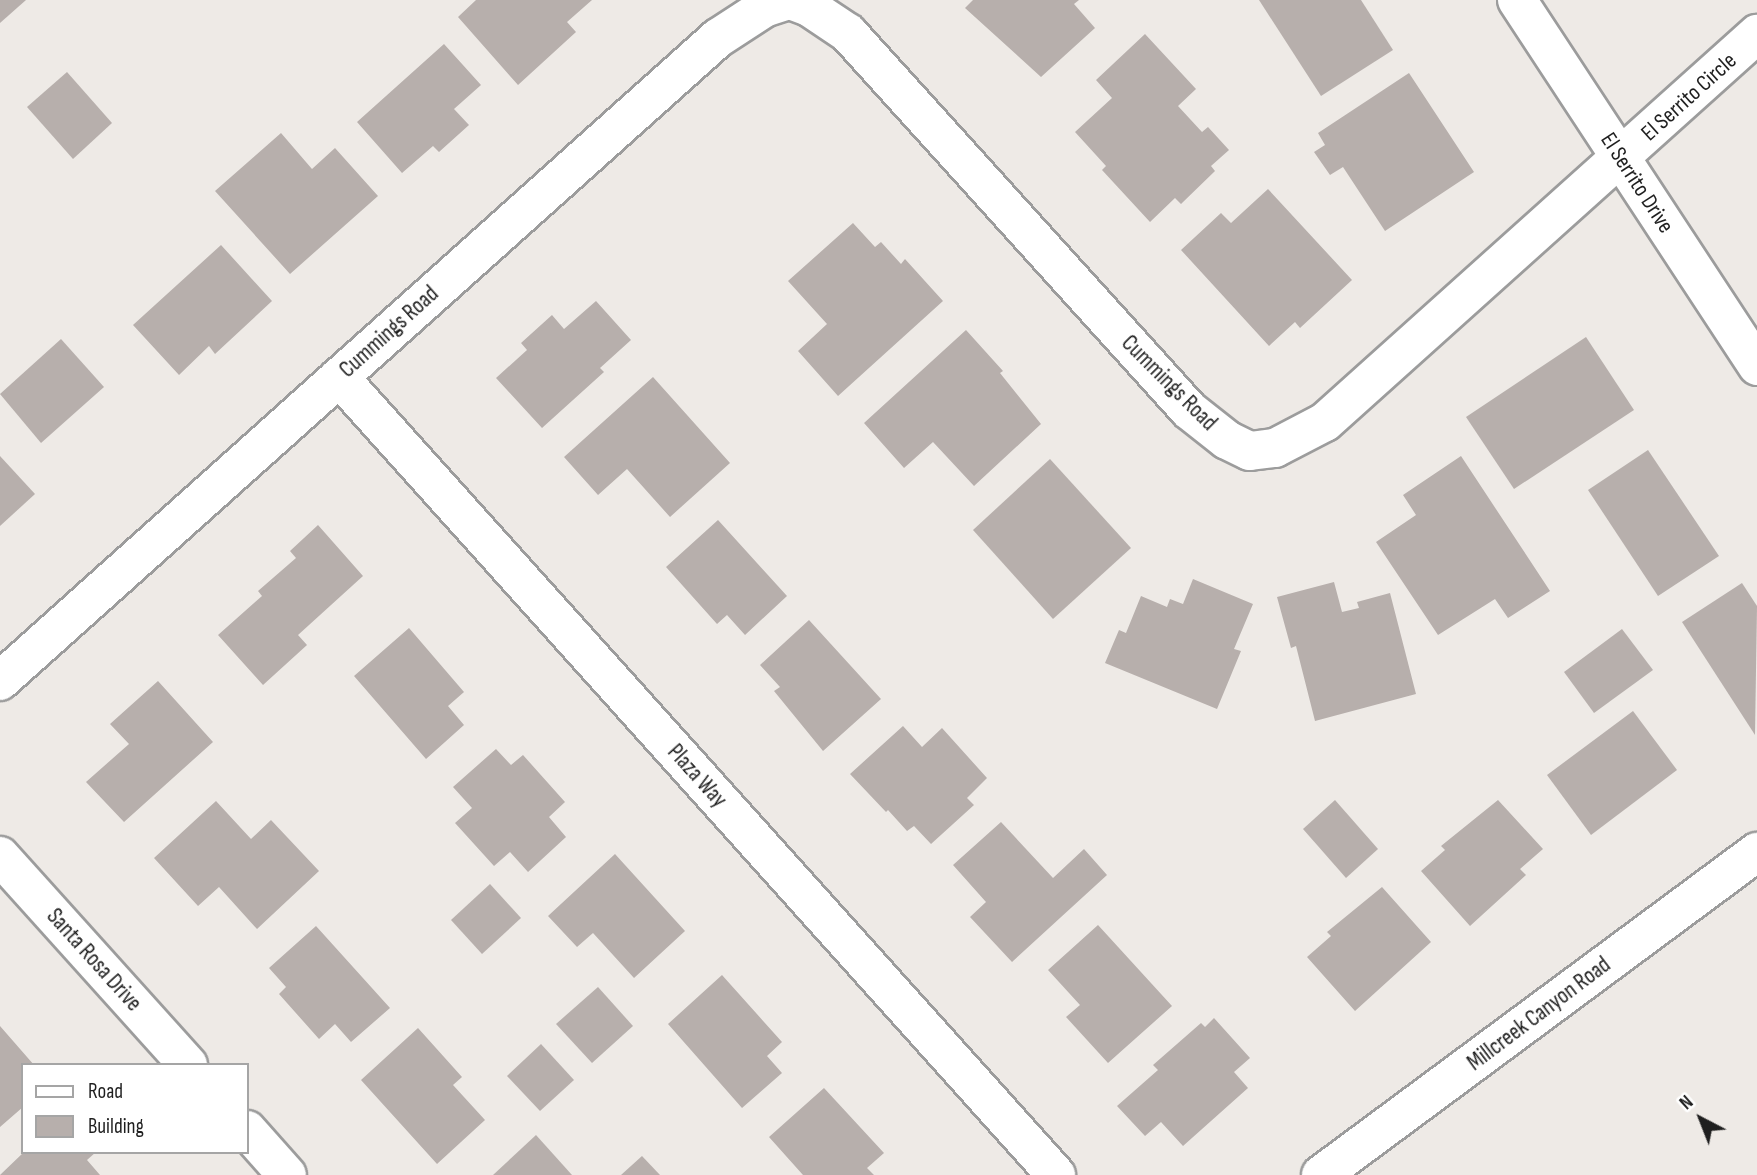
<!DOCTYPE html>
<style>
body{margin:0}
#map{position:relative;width:1757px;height:1175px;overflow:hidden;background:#eeeae6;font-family:"Sofia Sans Condensed",sans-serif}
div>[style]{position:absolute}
.building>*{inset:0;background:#b7afac}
.roads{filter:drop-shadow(2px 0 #9c9c9c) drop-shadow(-2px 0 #9c9c9c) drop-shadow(0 2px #9c9c9c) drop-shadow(0 -2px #9c9c9c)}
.minor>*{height:38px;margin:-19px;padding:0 19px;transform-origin:19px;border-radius:19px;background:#fff}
span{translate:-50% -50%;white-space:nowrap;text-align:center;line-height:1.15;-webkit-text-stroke:6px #fff;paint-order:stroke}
.street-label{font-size:23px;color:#1f1f1f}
.legend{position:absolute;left:21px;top:1063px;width:228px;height:91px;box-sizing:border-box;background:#fff;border:2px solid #a5a5a5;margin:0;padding:9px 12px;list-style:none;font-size:21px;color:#1f1f1f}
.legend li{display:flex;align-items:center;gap:14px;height:35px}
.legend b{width:35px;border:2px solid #a5a5a5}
.north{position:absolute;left:1666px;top:1084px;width:70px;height:70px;-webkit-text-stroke:5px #fff;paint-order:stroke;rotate:318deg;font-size:19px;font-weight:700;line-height:28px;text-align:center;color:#1f1f1f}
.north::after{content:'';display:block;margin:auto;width:24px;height:32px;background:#1f1f1f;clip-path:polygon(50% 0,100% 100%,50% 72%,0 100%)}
</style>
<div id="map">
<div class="building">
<div style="clip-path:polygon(0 0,26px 0,0 23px)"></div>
<div style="clip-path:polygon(476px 0,592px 0,567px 22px,576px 32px,518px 85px,458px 17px)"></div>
<div style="clip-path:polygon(973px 0,1079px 0,1074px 4px,1095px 28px,1041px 77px,965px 8px)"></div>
<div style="clip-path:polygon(1259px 0,1361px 0,1393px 50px,1321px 96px)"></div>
<div style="clip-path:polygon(1145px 34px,1196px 89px,1178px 106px,1202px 132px,1208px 127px,1229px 150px,1211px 166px,1215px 171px,1181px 204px,1175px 198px,1150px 222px,1102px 170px,1106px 166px,1075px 132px,1112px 98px,1096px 80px)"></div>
<div style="clip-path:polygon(444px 44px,481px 85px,454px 109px,469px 125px,439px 152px,433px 146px,402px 173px,357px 122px)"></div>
<div style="clip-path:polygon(67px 72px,112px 123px,73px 159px,27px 107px)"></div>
<div style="clip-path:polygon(1409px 73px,1474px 172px,1385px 231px,1343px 167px,1330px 175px,1314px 152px,1325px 145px,1318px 133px)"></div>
<div style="clip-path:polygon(281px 133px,312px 169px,335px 148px,378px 196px,290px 274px,215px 191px)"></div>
<div style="clip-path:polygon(1268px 189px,1352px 280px,1300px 328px,1295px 322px,1269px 346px,1181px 250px,1221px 213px,1231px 223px)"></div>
<div style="clip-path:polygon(853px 223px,875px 247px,881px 242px,901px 264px,905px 259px,943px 301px,838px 396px,798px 351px,827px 324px,788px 281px)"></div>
<div style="clip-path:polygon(221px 245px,272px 301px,215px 354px,209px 346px,179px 375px,133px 325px)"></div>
<div style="clip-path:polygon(596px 301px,631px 340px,600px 368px,604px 372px,542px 428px,496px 378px,527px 350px,521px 343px,552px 315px,564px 329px)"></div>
<div style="clip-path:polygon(966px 330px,1003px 371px,1000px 373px,1041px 424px,974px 486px,933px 442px,904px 468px,864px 423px)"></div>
<div style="clip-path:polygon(1586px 337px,1634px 410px,1514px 489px,1466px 417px)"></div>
<div style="clip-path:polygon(61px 339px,104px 387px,41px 443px,0 394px)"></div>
<div style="clip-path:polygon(653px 377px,730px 463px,670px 517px,627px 469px,598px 495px,564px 457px)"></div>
<div style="clip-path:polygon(1648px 450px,1719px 556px,1658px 596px,1588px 490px)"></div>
<div style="clip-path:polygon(0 456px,35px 494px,0 526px)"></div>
<div style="clip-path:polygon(1461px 456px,1550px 591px,1508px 618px,1495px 599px,1438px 635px,1376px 542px,1416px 515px,1403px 495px)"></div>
<div style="clip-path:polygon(1050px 459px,1131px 548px,1053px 619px,973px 530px)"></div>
<div style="clip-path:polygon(718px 520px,787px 596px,745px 635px,727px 615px,717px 624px,666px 567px)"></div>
<div style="clip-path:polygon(318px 525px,363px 576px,298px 635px,307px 645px,263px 685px,218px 635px,262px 596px,258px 591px,296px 558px,290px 551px)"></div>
<div style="clip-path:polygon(1193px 579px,1253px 604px,1234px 649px,1241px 651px,1217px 709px,1105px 663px,1119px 630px,1126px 633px,1141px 596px,1167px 607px,1170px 599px,1183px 604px)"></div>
<div style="clip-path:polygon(1334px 582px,1342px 612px,1359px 608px,1357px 602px,1390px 593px,1416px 694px,1315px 721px,1296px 646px,1291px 648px,1277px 597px)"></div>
<div style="clip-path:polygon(1742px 583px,1757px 606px,1755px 735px,1682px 622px)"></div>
<div style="clip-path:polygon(809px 620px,881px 699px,823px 751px,774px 691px,780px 687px,760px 665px)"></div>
<div style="clip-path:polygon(409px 628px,464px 692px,448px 706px,464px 725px,426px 759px,354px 676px)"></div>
<div style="clip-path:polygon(1622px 629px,1653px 670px,1594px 713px,1564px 672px)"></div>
<div style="clip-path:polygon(158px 681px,213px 742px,124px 822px,86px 782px,129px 744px,110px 724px)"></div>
<div style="clip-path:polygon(1633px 711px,1677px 770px,1591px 835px,1547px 775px)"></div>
<div style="clip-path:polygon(903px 726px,922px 747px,942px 728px,987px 778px,967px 798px,974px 805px,931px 844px,914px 826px,907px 831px,888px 810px,886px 812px,850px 774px)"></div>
<div style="clip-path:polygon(496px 749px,511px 765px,523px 755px,565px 802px,549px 817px,566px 837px,528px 872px,510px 852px,494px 866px,455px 823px,472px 808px,453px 787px)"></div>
<div style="clip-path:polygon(1335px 800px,1378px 849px,1346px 878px,1303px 829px)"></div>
<div style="clip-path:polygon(1498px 800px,1543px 849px,1520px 869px,1526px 875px,1470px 926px,1421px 871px,1445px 850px,1441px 846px)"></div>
<div style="clip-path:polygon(216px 801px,251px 839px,271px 820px,319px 871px,257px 929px,219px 887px,198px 906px,154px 858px)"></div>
<div style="clip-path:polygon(1001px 822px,1053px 878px,1084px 849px,1107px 875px,1012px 962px,970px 917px,986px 902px,953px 865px)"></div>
<div style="clip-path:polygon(615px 854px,685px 931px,634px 978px,593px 933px,577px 947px,548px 916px)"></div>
<div style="clip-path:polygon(490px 884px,521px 918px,482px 954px,451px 920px)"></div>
<div style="clip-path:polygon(1382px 887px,1431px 942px,1355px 1011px,1307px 957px,1331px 936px,1327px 932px)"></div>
<div style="clip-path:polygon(1098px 925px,1172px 1006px,1108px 1063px,1066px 1017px,1080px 1005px,1048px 970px)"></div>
<div style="clip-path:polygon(316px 926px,390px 1008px,351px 1042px,335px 1024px,319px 1039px,279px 994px,286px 987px,269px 968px)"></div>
<div style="clip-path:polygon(722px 975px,782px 1042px,767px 1056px,782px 1073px,742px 1108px,668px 1024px)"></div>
<div style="clip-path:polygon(598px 987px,633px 1026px,592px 1063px,556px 1024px)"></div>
<div style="clip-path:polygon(1214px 1018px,1250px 1058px,1234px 1072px,1248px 1088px,1183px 1146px,1161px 1122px,1145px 1136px,1117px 1106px,1158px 1070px,1153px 1065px,1201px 1023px,1205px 1027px)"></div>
<div style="clip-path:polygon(0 1026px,34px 1065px,23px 1065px,23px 1107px,0 1127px)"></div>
<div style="clip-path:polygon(418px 1028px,462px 1077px,453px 1085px,485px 1120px,437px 1164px,361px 1080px)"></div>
<div style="clip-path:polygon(541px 1044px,574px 1080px,540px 1111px,507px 1076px)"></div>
<div style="clip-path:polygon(824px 1088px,884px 1153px,867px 1168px,874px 1175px,803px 1175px,769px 1137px)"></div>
<div style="clip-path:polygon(536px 1135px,572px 1175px,493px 1175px)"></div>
<div style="clip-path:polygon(24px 1152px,96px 1152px,87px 1160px,100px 1175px,0 1175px)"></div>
<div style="clip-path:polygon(642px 1156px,660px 1175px,621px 1175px)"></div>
</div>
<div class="roads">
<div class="minor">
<div style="left:790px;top:0;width:20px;rotate:20deg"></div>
<div style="left:809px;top:7px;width:47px;rotate:33.7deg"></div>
<div style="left:848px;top:33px;width:508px;rotate:47.87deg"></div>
<div style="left:1189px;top:410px;width:48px;rotate:38.3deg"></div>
<div style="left:1227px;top:440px;width:25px;rotate:26deg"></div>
<div style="left:1250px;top:451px;width:25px;rotate:-7deg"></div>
<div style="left:1275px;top:448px;width:56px;rotate:-27.5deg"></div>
<div style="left:1325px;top:422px;width:581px;rotate:-41.93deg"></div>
<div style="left:1517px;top:0;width:438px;rotate:56.7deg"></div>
<div style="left:339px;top:377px;width:1073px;rotate:48.06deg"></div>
<div style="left:0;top:681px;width:964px;rotate:-41.85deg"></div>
<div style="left:718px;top:38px;width:55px;rotate:-33.1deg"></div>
<div style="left:764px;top:8px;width:26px;rotate:-18deg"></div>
<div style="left:0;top:856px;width:281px;rotate:48deg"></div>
<div style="left:247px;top:1130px;width:60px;rotate:48.4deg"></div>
<div style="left:1321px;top:1175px;width:543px;rotate:-36.53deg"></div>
</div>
</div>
<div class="street-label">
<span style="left:1689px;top:97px;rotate:-42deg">El Serrito Circle</span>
<span style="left:1637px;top:183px;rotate:57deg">El Serrito Drive</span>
<span style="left:389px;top:332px;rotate:-42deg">Cummings Road</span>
<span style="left:1169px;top:383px;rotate:45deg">Cummings Road</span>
<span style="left:697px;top:776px;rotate:48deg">Plaza Way</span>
<span style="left:94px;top:960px;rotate:48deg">Santa Rosa Drive</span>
<span style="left:1539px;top:1014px;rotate:-37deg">Millcreek Canyon Road</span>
</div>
<ul class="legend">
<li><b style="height:9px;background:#fff"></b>Road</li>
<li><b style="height:19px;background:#b7afac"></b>Building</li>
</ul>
<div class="north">N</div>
</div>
